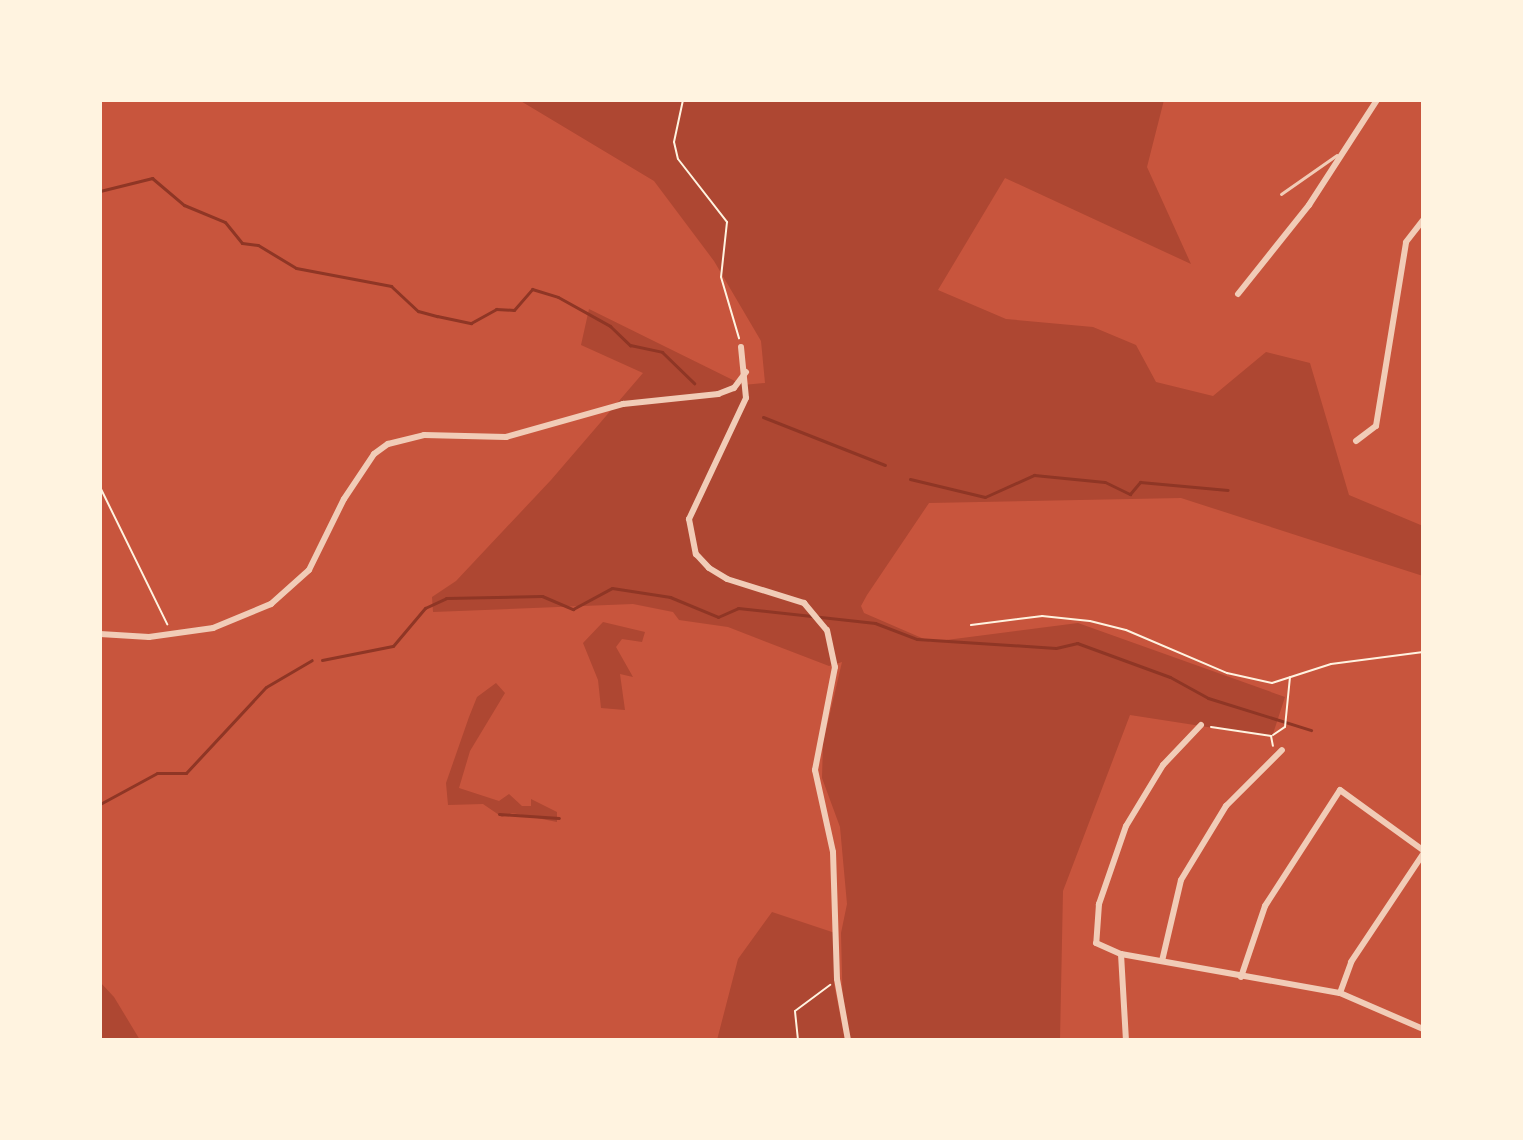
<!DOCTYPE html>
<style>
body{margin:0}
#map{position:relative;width:1523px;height:1140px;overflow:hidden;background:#c8553d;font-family:Ubuntu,sans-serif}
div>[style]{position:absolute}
.green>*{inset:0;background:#ae4732}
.stream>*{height:3px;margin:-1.5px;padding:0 1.5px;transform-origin:1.5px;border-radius:1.5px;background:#8f3625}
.path>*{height:2px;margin:-1px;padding:0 1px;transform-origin:1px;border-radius:1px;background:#fff3e0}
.service>*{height:3px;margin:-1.5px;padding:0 1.5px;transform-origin:1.5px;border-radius:1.5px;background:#f1ccb7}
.minor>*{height:6px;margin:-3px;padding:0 3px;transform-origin:3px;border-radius:3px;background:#f1ccb7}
span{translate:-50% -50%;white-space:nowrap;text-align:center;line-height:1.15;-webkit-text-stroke:8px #fff3e0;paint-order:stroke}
.frame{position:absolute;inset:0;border:102px solid #fff3e0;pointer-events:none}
</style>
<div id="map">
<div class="green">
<div style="clip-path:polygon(519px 100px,1164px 100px,1147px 167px,1191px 264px,1005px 178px,938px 290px,1006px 319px,1093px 327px,1136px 345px,1156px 382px,1213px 396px,1266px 352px,1310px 363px,1349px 495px,1423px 526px,1423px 576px,1181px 498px,929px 503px,867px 595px,861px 606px,864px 613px,931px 642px,1078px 623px,1285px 697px,1272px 737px,1130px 715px,1063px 891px,1060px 1040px,850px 1040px,843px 1016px,841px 933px,847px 904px,840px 827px,822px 778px,823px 743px,842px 662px,829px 666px,728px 627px,679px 620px,673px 612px,633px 604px,433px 612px,432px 597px,456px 581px,551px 480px,643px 373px,581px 345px,589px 309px,743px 385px,765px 383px,761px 341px,714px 261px,654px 181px)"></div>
<div style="clip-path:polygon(603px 622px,645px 632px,642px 642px,622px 639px,616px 647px,633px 677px,620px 674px,625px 710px,601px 708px,598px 680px,583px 643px)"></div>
<div style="clip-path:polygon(496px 683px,505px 693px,470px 751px,459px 788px,499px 801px,509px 794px,522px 806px,531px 806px,531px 799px,557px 812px,557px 822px,512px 813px,502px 817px,483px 804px,448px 805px,446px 783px,469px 717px,477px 697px)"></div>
<div style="clip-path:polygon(772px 912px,838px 934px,834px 984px,845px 1040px,717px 1040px,738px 959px)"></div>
<div style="clip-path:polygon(100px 982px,114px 997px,140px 1040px,100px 1040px)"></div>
</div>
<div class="stream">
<div style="left:100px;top:191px;width:54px;rotate:-14deg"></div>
<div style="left:152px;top:178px;width:42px;rotate:40.2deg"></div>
<div style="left:184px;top:205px;width:44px;rotate:22.5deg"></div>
<div style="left:225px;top:222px;width:27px;rotate:51deg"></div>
<div style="left:242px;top:243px;width:16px;rotate:7deg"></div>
<div style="left:258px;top:245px;width:44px;rotate:31.2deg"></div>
<div style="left:296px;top:268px;width:97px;rotate:10.7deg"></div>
<div style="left:391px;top:286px;width:37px;rotate:43deg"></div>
<div style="left:418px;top:311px;width:20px;rotate:15deg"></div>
<div style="left:437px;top:316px;width:35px;rotate:12deg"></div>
<div style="left:471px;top:323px;width:29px;rotate:-29deg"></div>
<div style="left:496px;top:309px;width:18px;rotate:3deg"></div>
<div style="left:514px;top:310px;width:28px;rotate:-49deg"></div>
<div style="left:532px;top:289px;width:27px;rotate:17deg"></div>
<div style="left:558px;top:297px;width:60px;rotate:29.1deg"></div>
<div style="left:610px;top:326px;width:28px;rotate:44deg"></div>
<div style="left:630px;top:345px;width:33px;rotate:12deg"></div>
<div style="left:662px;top:352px;width:45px;rotate:44.1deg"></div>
<div style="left:763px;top:417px;width:131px;rotate:21.5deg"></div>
<div style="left:910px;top:479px;width:77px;rotate:13.5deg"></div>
<div style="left:985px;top:497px;width:54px;rotate:-24.2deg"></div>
<div style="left:1034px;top:475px;width:71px;rotate:5.6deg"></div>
<div style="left:1105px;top:482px;width:28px;rotate:26deg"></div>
<div style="left:1130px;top:494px;width:16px;rotate:-50deg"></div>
<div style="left:1140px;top:482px;width:88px;rotate:5.2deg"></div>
<div style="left:322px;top:660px;width:72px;rotate:-11.2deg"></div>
<div style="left:393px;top:646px;width:50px;rotate:-49.9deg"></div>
<div style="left:425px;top:608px;width:23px;rotate:-25deg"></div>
<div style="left:446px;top:598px;width:96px;rotate:-1.2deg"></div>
<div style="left:542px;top:596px;width:34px;rotate:23deg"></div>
<div style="left:573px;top:609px;width:44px;rotate:-28.3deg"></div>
<div style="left:612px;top:588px;width:59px;rotate:8.8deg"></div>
<div style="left:670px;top:597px;width:52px;rotate:22.6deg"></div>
<div style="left:718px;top:617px;width:22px;rotate:-24deg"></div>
<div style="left:738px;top:608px;width:138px;rotate:6.2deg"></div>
<div style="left:875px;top:623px;width:45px;rotate:20.9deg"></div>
<div style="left:917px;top:639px;width:139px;rotate:3.7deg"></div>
<div style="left:1056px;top:648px;width:22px;rotate:-13deg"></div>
<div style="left:1077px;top:643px;width:99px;rotate:20.1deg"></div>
<div style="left:1170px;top:677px;width:43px;rotate:28.9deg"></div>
<div style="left:1208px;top:698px;width:108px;rotate:17.3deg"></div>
<div style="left:100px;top:804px;width:65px;rotate:-28.5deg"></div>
<div style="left:157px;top:773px;width:29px"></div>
<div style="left:186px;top:773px;width:117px;rotate:-47.1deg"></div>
<div style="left:266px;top:687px;width:53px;rotate:-30.4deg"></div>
<div style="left:499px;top:814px;width:60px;rotate:3.8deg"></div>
</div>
<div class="path">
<div style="left:683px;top:100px;width:43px;rotate:102.1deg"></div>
<div style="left:674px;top:142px;width:17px;rotate:77deg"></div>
<div style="left:678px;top:159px;width:80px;rotate:52.1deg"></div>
<div style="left:727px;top:222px;width:55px;rotate:96.2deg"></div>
<div style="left:721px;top:277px;width:64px;rotate:73.6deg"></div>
<div style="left:100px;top:487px;width:153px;rotate:63.9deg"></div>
<div style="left:971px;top:625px;width:72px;rotate:-7.2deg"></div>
<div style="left:1042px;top:616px;width:48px;rotate:5.9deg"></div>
<div style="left:1090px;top:621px;width:37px;rotate:14deg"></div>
<div style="left:1126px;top:630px;width:110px;rotate:23.1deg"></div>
<div style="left:1227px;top:673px;width:46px;rotate:12.5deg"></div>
<div style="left:1272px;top:683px;width:62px;rotate:-17.9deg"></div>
<div style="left:1331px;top:664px;width:93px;rotate:-7.4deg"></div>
<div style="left:1211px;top:727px;width:61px;rotate:8.5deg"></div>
<div style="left:1271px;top:736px;width:10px;rotate:79deg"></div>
<div style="left:1273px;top:735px;width:14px;rotate:-34deg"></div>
<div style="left:1285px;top:727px;width:50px;rotate:-84.3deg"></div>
<div style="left:798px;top:1040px;width:29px;rotate:-96deg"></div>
<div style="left:795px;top:1011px;width:44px;rotate:-36.6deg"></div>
</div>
<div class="service">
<div style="left:1281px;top:194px;width:68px;rotate:-34.9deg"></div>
</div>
<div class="minor">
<div style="left:1238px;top:294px;width:114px;rotate:-51.4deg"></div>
<div style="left:1309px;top:205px;width:125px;rotate:-57.1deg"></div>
<div style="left:741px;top:347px;width:51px;rotate:84.4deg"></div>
<div style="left:746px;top:398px;width:134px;rotate:115.2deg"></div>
<div style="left:689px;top:519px;width:36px;rotate:79deg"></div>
<div style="left:696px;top:554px;width:19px;rotate:47deg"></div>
<div style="left:709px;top:568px;width:21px;rotate:31deg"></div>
<div style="left:727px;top:579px;width:81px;rotate:17.3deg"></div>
<div style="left:804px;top:603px;width:35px;rotate:50deg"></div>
<div style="left:827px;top:630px;width:38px;rotate:78deg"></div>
<div style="left:835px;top:667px;width:105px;rotate:101deg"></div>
<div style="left:815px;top:770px;width:84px;rotate:77.6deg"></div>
<div style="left:833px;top:852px;width:127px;rotate:88.2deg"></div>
<div style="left:837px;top:979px;width:62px;rotate:79.8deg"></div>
<div style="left:1356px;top:441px;width:25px;rotate:-37deg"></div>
<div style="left:1376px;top:426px;width:186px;rotate:-80.7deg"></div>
<div style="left:1406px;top:242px;width:28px;rotate:-52deg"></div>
<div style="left:100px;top:634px;width:49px;rotate:3.5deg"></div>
<div style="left:149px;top:637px;width:65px;rotate:-8deg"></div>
<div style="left:213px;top:628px;width:63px;rotate:-22.5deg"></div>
<div style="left:271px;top:604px;width:51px;rotate:-41.8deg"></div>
<div style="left:309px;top:570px;width:79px;rotate:-63.8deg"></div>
<div style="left:344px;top:499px;width:54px;rotate:-56.3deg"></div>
<div style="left:374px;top:454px;width:17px;rotate:-36deg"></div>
<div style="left:388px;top:444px;width:37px;rotate:-14deg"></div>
<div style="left:424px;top:435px;width:82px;rotate:1.4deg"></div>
<div style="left:506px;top:437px;width:122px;rotate:-15.8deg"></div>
<div style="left:623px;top:404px;width:96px;rotate:-6deg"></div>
<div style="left:718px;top:394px;width:17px;rotate:-21deg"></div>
<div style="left:734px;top:388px;width:20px;rotate:-53deg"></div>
<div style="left:1201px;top:725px;width:55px;rotate:133.5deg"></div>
<div style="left:1163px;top:765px;width:71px;rotate:121.2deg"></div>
<div style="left:1126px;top:826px;width:83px;rotate:109.1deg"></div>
<div style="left:1099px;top:904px;width:39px;rotate:94deg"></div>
<div style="left:1096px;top:943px;width:27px;rotate:24deg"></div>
<div style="left:1121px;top:954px;width:222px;rotate:10.1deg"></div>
<div style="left:1340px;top:993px;width:90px;rotate:23.4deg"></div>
<div style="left:1121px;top:954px;width:86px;rotate:86.7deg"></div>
<div style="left:1162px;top:961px;width:83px;rotate:-76.8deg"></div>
<div style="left:1181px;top:880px;width:87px;rotate:-58.7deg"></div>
<div style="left:1226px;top:806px;width:79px;rotate:-45deg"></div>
<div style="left:1241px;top:977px;width:75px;rotate:-71.3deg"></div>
<div style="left:1265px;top:906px;width:138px;rotate:-57.1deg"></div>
<div style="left:1340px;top:790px;width:102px;rotate:35.9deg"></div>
<div style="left:1340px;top:993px;width:33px;rotate:-70deg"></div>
<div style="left:1351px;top:962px;width:130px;rotate:-56.3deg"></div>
</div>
<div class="frame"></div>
</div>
